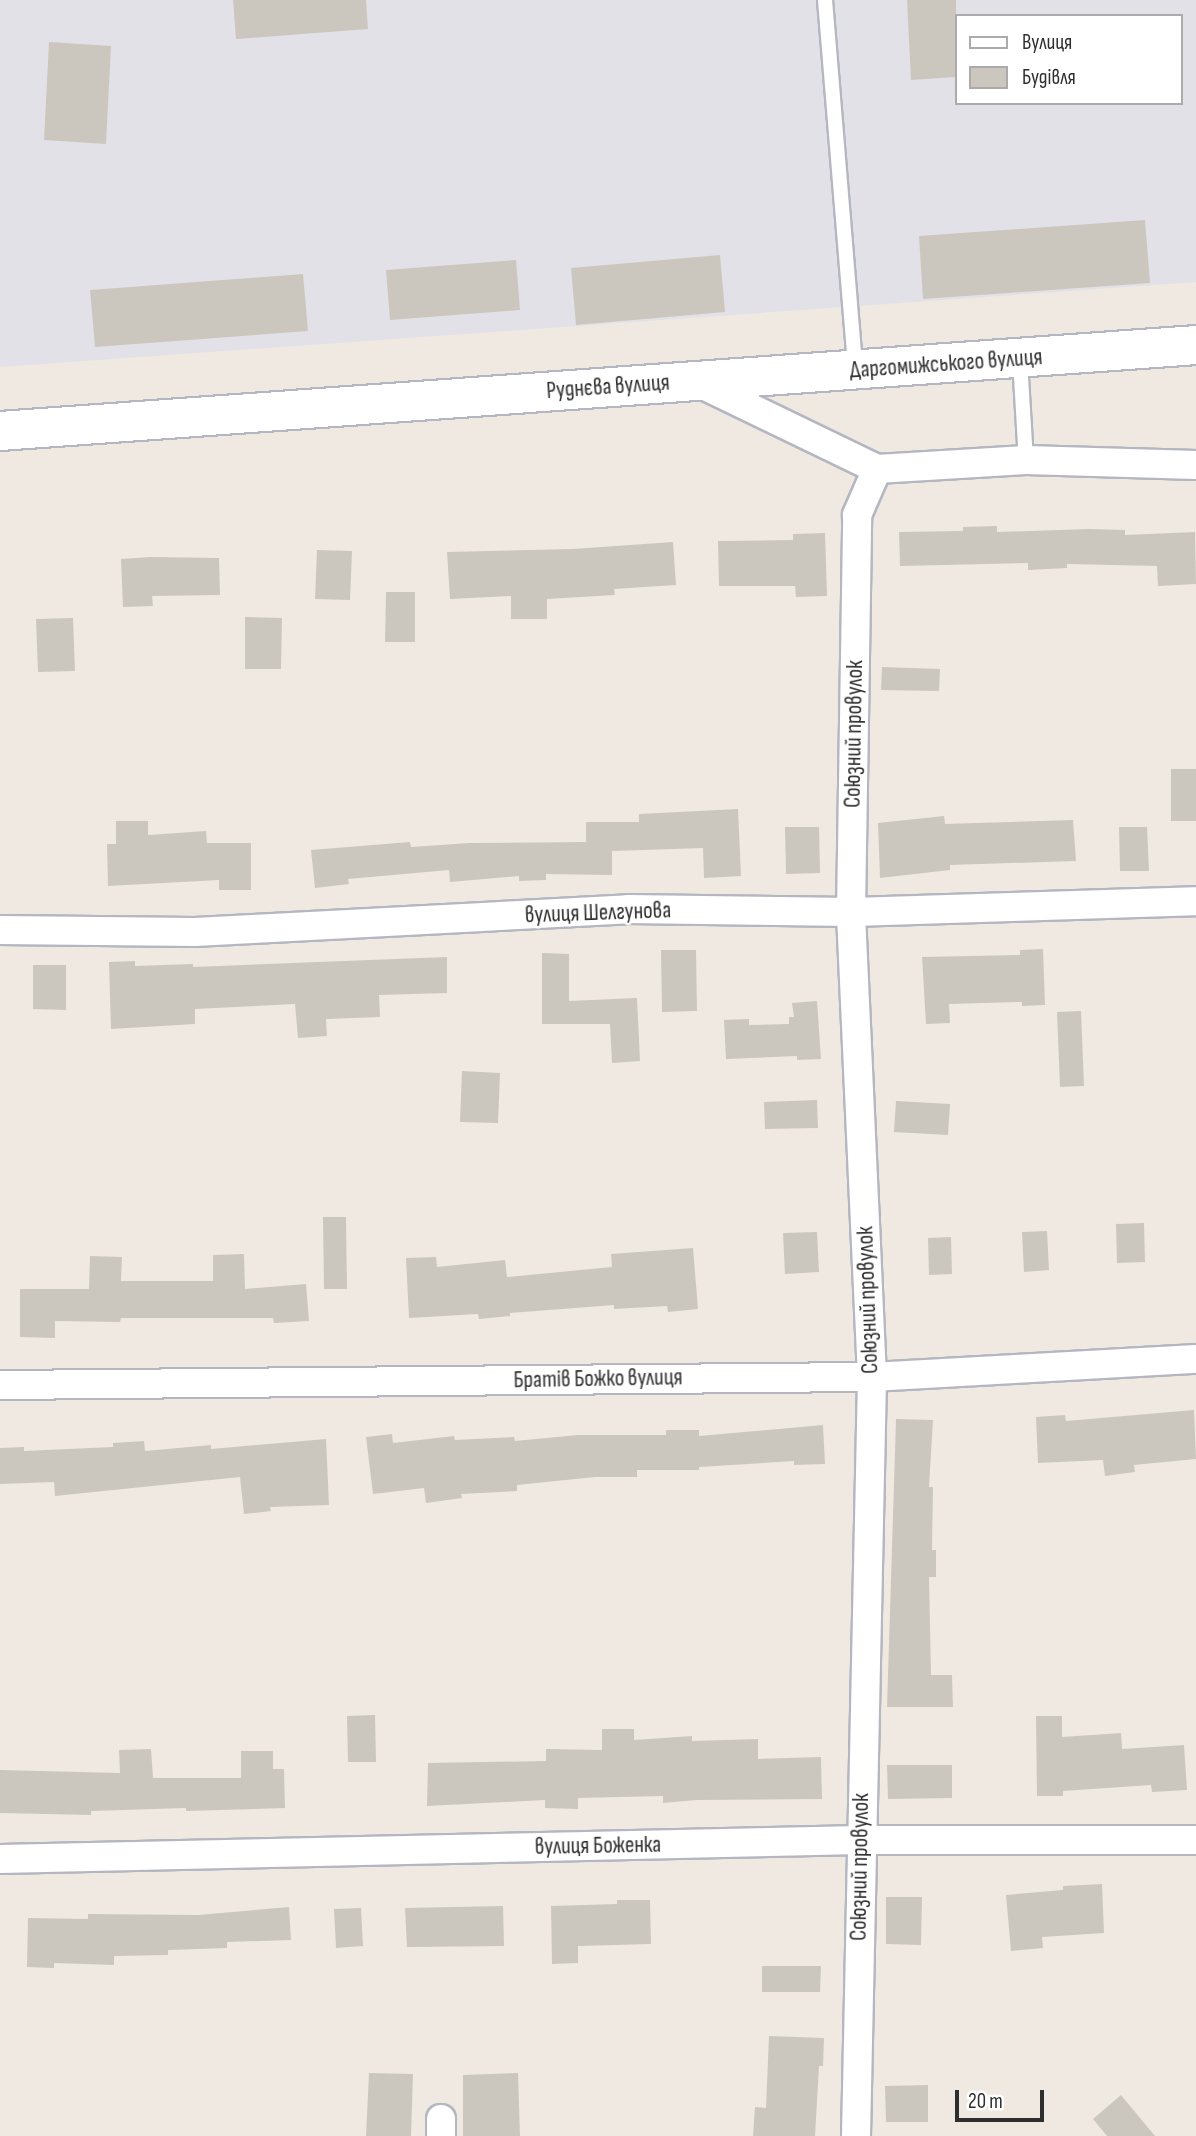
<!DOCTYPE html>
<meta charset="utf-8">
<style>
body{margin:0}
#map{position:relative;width:1196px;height:2136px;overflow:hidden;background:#efe9e1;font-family:"Sofia Sans Condensed",sans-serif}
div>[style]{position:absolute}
.industrial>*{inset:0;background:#e3e1e8}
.building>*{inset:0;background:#cbc7bf}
.roads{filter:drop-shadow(2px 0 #b4b7c1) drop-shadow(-2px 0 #b4b7c1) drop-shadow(0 2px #b4b7c1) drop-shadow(0 -2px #b4b7c1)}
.lane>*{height:14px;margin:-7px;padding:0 7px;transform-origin:7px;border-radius:7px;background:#fff}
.street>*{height:28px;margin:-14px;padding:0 14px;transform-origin:14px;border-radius:14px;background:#fff}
.secondary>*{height:38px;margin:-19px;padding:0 19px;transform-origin:19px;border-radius:19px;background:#fff}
span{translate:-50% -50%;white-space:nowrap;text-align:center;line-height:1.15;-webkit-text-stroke:5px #fff;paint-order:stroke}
.street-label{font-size:23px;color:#2e2e2e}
.legend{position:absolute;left:955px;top:14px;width:228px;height:91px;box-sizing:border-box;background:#fff;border:2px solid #ababab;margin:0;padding:9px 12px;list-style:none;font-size:21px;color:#2e2e2e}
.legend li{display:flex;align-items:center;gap:14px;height:35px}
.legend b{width:35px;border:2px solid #ababab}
.scale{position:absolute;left:955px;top:2090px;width:89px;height:32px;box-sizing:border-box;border:4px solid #2e2e2e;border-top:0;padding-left:9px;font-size:21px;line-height:24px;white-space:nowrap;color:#2e2e2e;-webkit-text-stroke:5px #fff;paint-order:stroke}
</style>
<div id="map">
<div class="industrial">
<div style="clip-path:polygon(evenodd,0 0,1196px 0,1196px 282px,0 367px,0 0,956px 16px,1180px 16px,1180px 103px,956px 103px,956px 16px)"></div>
</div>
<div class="building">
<div style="clip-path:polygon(233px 0,366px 0,368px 29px,236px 39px)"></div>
<div style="clip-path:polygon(907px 0,956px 0,956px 77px,911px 80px)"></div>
<div style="clip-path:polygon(49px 42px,111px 46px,106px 144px,44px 140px)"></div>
<div style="clip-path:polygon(1145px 220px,1150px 283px,923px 299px,919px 236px)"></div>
<div style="clip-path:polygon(720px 255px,725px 312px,576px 325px,571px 268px)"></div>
<div style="clip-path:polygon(516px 260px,520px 310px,390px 320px,386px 270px)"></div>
<div style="clip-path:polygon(303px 274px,308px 331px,95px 347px,90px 290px)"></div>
<div style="clip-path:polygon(997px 526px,997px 532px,1089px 529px,1125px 530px,1125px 535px,1195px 532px,1196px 584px,1158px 586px,1157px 566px,1067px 564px,1067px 568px,1028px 570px,1028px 563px,900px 566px,899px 532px,963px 531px,963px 527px)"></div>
<div style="clip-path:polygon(825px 533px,827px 596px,796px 597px,795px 586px,719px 586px,718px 541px,793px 540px,793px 534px)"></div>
<div style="clip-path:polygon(673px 542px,676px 585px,614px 589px,615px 595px,547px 599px,547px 619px,511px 619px,511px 596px,450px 599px,447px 552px,573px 549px)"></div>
<div style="clip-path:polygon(317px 550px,352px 551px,350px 600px,315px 599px)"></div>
<div style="clip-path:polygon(151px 557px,219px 558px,220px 595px,152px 596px,153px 606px,123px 607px,121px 559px)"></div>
<div style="clip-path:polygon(386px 592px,415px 592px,415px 642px,385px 642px)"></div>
<div style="clip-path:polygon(245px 617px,282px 618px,281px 669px,245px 669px)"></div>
<div style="clip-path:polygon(73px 618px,75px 671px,38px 672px,36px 619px)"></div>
<div style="clip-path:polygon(882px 667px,940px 669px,939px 691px,881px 690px)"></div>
<div style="clip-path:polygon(1171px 769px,1196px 769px,1196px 821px,1171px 821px)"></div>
<div style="clip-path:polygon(738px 809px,741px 876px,704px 878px,703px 848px,612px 851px,612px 875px,546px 874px,546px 880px,519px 881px,519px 876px,450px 882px,449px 870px,348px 879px,349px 884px,315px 888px,311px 850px,410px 842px,411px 847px,470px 843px,586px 842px,586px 822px,639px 822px,639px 814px)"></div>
<div style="clip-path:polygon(944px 816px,945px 824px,1073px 820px,1076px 861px,950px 865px,950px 870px,880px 878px,878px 823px)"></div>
<div style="clip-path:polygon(116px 821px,148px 821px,148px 835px,206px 831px,207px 843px,251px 843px,251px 890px,219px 890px,219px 880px,108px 886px,107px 844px,116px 844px)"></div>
<div style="clip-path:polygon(785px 827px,819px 827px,820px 873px,786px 874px)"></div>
<div style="clip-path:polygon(1119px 827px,1147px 827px,1149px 871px,1120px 871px)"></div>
<div style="clip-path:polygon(1043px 949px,1045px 1005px,1022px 1006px,1022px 1002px,949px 1004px,950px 1023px,926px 1024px,922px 957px,1020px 955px,1020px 950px)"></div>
<div style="clip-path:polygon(661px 950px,696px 950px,697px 1011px,662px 1012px)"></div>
<div style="clip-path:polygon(542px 953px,569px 954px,569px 1001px,637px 998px,640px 1061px,612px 1063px,610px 1024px,542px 1024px)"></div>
<div style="clip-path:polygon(447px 957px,447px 993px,379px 995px,380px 1017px,326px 1019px,327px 1036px,298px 1038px,295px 1004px,195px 1009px,195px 1024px,111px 1029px,109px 962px,135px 961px,135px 966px,193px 964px,193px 967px)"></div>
<div style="clip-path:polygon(33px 965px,66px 965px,66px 1010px,33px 1009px)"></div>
<div style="clip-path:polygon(817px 1001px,821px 1059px,797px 1060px,797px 1056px,726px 1059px,724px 1020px,749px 1019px,749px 1025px,789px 1024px,789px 1017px,794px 1017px,792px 1003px)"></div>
<div style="clip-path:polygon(1081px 1011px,1084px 1086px,1060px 1087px,1057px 1012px)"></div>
<div style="clip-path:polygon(462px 1071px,500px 1073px,498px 1123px,460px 1122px)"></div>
<div style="clip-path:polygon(817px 1100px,818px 1128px,765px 1129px,764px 1102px)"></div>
<div style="clip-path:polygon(896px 1101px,950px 1104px,948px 1135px,894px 1132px)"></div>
<div style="clip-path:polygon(323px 1217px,346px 1217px,347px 1289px,324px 1289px)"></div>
<div style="clip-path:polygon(1144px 1223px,1145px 1262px,1117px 1263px,1116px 1224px)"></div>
<div style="clip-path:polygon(1047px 1231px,1049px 1270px,1024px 1272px,1022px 1232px)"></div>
<div style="clip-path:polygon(817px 1232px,819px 1272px,785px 1274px,783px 1233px)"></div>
<div style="clip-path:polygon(951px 1237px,952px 1274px,929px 1275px,928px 1238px)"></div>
<div style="clip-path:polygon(693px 1248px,698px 1309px,668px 1312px,667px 1306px,614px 1309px,614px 1305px,510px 1313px,510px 1316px,479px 1319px,478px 1314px,409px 1318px,406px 1258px,436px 1257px,437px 1267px,505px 1260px,507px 1277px,612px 1267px,611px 1254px)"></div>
<div style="clip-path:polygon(244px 1254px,245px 1289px,306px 1284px,309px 1321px,274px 1323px,273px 1318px,121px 1318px,120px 1322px,55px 1321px,55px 1338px,20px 1337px,20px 1289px,89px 1289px,90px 1256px,122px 1257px,121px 1281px,213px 1281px,213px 1255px)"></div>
<div style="clip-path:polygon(1194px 1410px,1196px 1459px,1134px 1465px,1135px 1472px,1105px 1476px,1103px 1460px,1038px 1463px,1036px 1417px,1065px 1415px,1066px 1421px)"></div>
<div style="clip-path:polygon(896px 1419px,933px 1420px,929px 1487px,933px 1487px,932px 1550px,936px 1550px,936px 1577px,929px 1577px,931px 1675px,952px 1675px,953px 1707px,887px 1707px)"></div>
<div style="clip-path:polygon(823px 1425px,825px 1464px,794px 1465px,794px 1461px,699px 1467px,699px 1470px,637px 1470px,637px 1477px,595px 1477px,517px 1485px,517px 1491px,461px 1494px,462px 1498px,426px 1503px,424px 1488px,373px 1494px,366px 1437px,392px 1434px,393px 1443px,454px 1436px,455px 1440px,514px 1437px,515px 1441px,578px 1435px,666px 1435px,666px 1430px,699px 1430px,699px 1436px)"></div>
<div style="clip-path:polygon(326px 1439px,329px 1505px,270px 1507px,271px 1511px,244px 1514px,240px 1477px,55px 1496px,54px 1482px,0 1484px,0 1448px,24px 1447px,24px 1451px,113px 1447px,113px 1443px,144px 1441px,145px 1451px,211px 1445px,211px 1449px)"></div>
<div style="clip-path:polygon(375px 1715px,376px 1762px,348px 1762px,347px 1716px)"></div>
<div style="clip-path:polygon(1036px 1716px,1062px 1716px,1062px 1737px,1121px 1733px,1122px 1749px,1184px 1745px,1187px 1790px,1152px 1792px,1151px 1785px,1063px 1791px,1063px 1796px,1037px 1796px)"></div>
<div style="clip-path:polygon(602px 1729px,634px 1729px,634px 1740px,692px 1736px,692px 1741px,758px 1739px,758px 1759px,821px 1757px,822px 1799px,696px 1800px,663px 1803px,663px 1796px,578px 1798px,578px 1809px,545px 1808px,545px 1800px,427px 1806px,428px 1763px,546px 1761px,546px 1749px,602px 1750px)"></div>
<div style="clip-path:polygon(151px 1749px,153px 1778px,241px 1778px,241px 1751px,273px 1751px,273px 1769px,284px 1769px,285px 1808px,186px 1811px,186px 1808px,91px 1811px,91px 1815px,0 1813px,0 1770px,120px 1773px,119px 1750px)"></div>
<div style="clip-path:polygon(887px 1765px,952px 1765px,952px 1798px,888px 1799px)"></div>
<div style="clip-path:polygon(1102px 1884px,1104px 1933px,1042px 1937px,1043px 1948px,1011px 1951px,1006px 1895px,1063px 1890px,1063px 1886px)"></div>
<div style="clip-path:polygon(886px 1897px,922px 1897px,921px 1945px,886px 1944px)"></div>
<div style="clip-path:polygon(617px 1900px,650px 1900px,651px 1944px,578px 1946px,578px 1963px,552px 1964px,551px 1906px,617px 1904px)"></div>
<div style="clip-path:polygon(503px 1906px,504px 1946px,407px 1947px,405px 1908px)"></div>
<div style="clip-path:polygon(289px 1907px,291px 1940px,227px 1942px,227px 1948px,168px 1950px,168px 1955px,114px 1956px,114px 1965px,54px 1963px,54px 1968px,27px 1967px,28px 1918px,88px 1919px,88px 1914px,198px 1915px)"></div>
<div style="clip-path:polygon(361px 1908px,363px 1946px,336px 1948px,334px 1909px)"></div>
<div style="clip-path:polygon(762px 1966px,821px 1966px,820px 1992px,762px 1992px)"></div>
<div style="clip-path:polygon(769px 2036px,824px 2038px,823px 2066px,819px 2066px,815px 2136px,753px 2136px,755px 2107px,766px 2108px)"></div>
<div style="clip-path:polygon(369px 2073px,413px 2074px,411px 2136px,366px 2136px)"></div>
<div style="clip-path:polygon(518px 2073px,520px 2136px,463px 2136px,463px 2075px)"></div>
<div style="clip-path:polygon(928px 2085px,928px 2122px,886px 2122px,885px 2086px)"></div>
<div style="clip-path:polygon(1121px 2095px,1155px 2136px,1107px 2136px,1093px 2119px)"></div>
</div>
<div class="roads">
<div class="lane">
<div style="left:825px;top:0;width:369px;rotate:85.3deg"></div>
<div style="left:1020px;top:360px;width:100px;rotate:86.6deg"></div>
</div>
<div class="street">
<div style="left:695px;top:381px;width:202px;rotate:25.8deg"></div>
<div style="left:877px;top:469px;width:149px;rotate:-3.5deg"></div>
<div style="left:1026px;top:460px;width:170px;rotate:1.7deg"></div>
<div style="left:0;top:930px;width:195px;rotate:0.6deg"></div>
<div style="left:195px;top:932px;width:434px;rotate:-3deg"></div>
<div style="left:628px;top:909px;width:223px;rotate:0.8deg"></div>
<div style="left:851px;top:912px;width:345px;rotate:-1.8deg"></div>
<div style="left:0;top:1385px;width:872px;rotate:-0.53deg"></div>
<div style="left:872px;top:1377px;width:324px;rotate:-3.2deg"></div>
<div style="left:0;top:1859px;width:861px;rotate:-1.26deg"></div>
<div style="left:861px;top:1840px;width:335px"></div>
<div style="left:441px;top:2136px;width:17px;rotate:-90deg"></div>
<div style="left:856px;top:2136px;width:759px;rotate:-88.79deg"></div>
<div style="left:872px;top:1377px;width:465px;rotate:-92.6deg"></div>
<div style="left:851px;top:912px;width:397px;rotate:-89.1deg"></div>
<div style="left:857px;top:515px;width:50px;rotate:-66.5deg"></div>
</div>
<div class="secondary">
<div style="left:0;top:431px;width:1199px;rotate:-4.11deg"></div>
</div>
</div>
<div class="street-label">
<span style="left:946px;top:364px;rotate:-4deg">Даргомижського вулиця</span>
<span style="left:608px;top:387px;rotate:-4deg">Руднєва вулиця</span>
<span style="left:854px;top:734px;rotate:-89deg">Союзний провулок</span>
<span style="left:598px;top:913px;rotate:-2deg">вулиця Шелгунова</span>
<span style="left:868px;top:1300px;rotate:-92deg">Союзний провулок</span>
<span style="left:598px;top:1379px;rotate:-1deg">Братів Божко вулиця</span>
<span style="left:598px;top:1846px;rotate:-1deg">вулиця Боженка</span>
<span style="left:860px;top:1867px;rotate:-89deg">Союзний провулок</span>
</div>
<ul class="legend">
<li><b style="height:9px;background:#fff"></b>Вулиця</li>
<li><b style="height:19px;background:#cbc7bf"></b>Будівля</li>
</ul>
<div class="scale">20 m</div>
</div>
